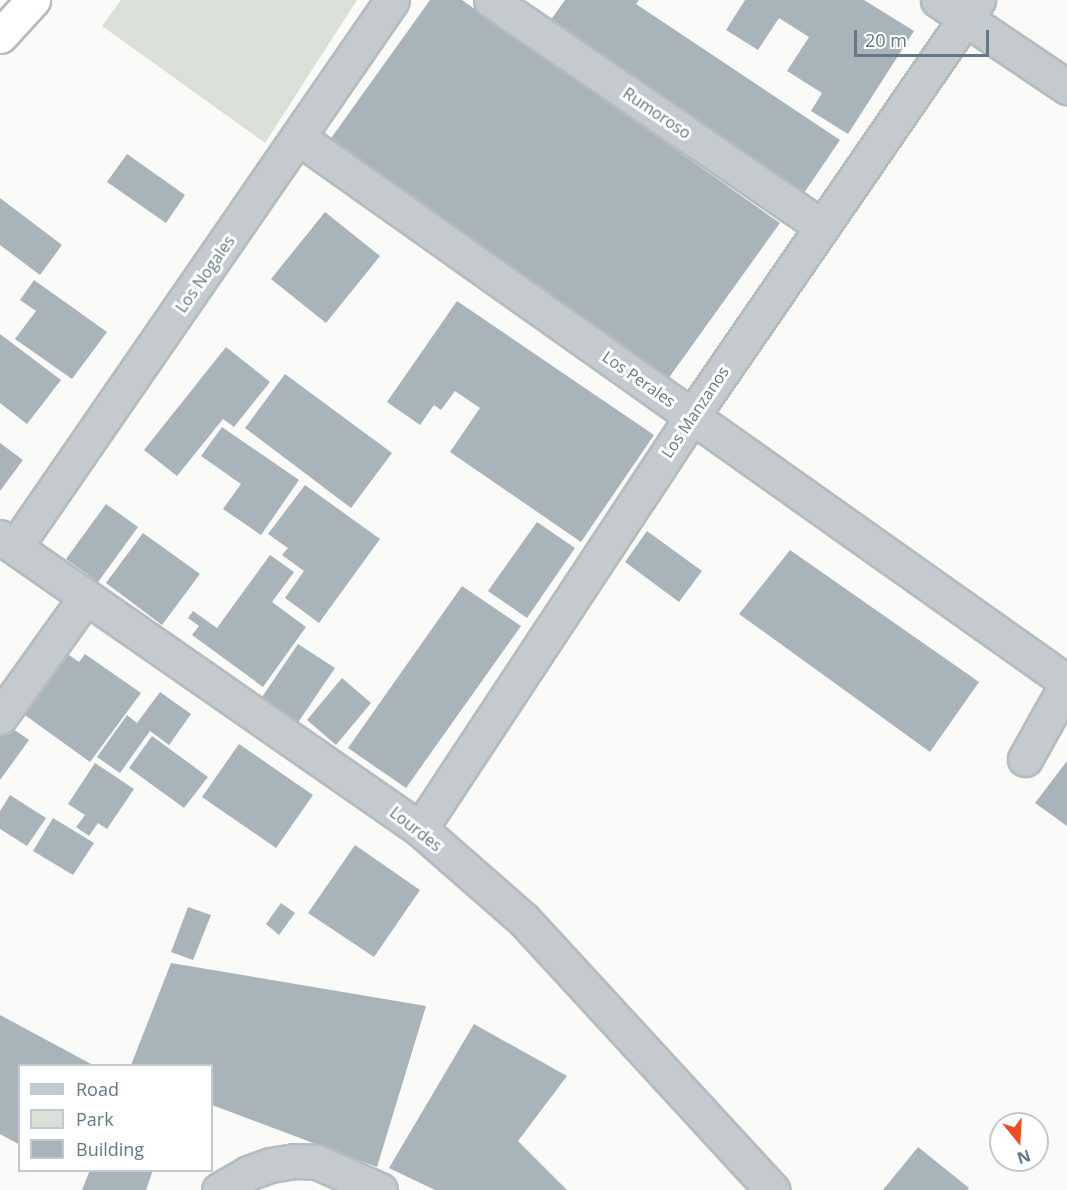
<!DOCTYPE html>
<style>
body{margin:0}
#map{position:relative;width:1067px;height:1190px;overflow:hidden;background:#fafaf8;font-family:"Open Sans",sans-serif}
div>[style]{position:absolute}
.green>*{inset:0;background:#dae0d7}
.building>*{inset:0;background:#a9b3ba}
.roads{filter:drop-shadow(2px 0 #b6bbbe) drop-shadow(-2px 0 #b6bbbe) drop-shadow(0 2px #b6bbbe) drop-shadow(0 -2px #b6bbbe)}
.minor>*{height:33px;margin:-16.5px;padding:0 16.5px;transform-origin:16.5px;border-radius:16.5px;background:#c5cace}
.highway>*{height:33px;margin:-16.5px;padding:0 16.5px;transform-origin:16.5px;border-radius:16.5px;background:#fff}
span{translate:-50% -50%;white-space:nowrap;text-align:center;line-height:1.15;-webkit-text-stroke:6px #fff;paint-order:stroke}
.street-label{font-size:16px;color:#637784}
.legend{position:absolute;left:18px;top:1064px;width:195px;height:108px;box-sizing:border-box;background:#fff;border:2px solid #c1c9ce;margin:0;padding:8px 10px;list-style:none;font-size:18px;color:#637784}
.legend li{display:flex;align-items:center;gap:12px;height:30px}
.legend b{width:30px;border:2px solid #c1c9ce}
.north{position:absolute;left:989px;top:1112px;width:60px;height:60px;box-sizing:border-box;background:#fff;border:2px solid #c1c9ce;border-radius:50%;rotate:162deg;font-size:16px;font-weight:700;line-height:24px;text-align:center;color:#637784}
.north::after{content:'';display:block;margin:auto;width:21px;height:27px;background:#ed4c25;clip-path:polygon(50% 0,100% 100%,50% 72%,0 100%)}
.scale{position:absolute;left:854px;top:30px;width:135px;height:27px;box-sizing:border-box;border:3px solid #637784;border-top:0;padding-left:8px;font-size:18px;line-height:21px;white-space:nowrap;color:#637784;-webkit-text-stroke:4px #fff;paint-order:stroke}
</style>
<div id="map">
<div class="green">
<div style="clip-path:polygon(121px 0,357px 0,265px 143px,102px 26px)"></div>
</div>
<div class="building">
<div style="clip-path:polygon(430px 0,462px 0,780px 223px,668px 379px,329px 141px)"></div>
<div style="clip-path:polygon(565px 0,639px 0,636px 4px,840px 140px,802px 196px,550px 21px)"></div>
<div style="clip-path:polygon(745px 0,864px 0,914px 31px,848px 134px,811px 111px,822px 93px,787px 71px,809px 37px,779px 18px,758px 50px,726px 30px)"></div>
<div style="clip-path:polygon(127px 154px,185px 195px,166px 223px,107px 182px)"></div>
<div style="clip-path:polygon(0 198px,62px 245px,40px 275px,0 245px)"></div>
<div style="clip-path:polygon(325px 212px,380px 256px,326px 323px,271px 279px)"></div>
<div style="clip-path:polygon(34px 280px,107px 332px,72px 379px,15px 339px,36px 311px,20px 300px)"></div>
<div style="clip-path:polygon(457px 301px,654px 435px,581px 542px,450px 452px,480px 408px,455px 391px,441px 410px,434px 405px,420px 425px,387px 402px)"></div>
<div style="clip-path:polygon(0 334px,61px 380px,27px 424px,0 403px)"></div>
<div style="clip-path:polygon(226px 347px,270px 382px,234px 427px,223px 419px,177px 476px,144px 450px)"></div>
<div style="clip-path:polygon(285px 374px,392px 453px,351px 508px,245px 428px)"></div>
<div style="clip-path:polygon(222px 427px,299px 480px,261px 535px,223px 509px,241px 484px,201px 456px)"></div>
<div style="clip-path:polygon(0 443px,23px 460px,0 491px)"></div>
<div style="clip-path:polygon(305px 485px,380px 539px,319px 623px,285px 598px,304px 571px,282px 555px,288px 548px,268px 534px)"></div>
<div style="clip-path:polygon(106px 504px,138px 527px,98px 582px,66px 559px)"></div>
<div style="clip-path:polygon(537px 522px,575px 548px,527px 618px,488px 591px)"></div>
<div style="clip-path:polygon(647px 531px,702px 571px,679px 602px,625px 562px)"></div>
<div style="clip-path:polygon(143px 533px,200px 574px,162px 625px,106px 583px)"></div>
<div style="clip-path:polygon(790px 550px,979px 682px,930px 752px,739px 614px)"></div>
<div style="clip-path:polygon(270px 555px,294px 572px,272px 602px,306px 627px,263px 687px,192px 635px,199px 626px,188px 618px,193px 611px,217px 628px)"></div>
<div style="clip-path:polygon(462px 586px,521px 626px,406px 788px,348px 748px)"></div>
<div style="clip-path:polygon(48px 640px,79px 662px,85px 654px,141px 693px,90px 762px,4px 700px)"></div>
<div style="clip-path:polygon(298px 644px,335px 668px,297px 724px,260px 700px)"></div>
<div style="clip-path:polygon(342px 678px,371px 703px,336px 745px,307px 720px)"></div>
<div style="clip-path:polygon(160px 692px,191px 714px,169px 745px,150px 731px,120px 773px,97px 757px,127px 715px,137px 723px)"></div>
<div style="clip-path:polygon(3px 722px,29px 740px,0 780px,0 726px)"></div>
<div style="clip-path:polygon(152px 736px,208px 777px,184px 808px,129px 768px)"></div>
<div style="clip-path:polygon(239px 744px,313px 795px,276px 848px,202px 797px)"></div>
<div style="clip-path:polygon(1067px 761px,1067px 826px,1035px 803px)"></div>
<div style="clip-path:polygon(95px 763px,134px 789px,107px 829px,98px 823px,89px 836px,76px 827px,85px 815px,68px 804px)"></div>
<div style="clip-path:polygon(10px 795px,46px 818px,27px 846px,0 829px,0 811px)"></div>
<div style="clip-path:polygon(53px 818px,94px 843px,73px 875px,33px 851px)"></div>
<div style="clip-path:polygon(355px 845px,420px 890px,374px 957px,308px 913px)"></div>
<div style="clip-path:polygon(281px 903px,295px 913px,279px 935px,266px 924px)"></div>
<div style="clip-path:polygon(188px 907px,211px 915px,193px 960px,171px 952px)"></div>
<div style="clip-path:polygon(171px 963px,426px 1006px,377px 1167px,212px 1105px,212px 1065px,131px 1065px)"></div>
<div style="clip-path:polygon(0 1015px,93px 1065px,20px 1065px,20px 1145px,0 1134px)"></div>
<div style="clip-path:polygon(474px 1024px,567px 1076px,518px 1141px,567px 1190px,435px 1190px,389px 1168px)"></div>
<div style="clip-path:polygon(918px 1147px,969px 1188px,967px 1190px,883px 1190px)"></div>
<div style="clip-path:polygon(90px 1170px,153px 1170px,146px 1190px,82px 1190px)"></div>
</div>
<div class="roads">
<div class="minor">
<div style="left:491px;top:0;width:401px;rotate:34.4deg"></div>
<div style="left:938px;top:0;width:156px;rotate:34deg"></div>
<div style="left:299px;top:138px;width:941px;rotate:35.31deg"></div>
<div style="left:0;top:537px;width:512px;rotate:34.81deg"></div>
<div style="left:420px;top:829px;width:138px;rotate:41.2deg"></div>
<div style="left:524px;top:920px;width:367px;rotate:47.4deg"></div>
<div style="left:15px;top:547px;width:664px;rotate:-55.42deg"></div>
<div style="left:0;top:717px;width:148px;rotate:-54.4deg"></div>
<div style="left:1025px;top:759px;width:86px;rotate:-60.8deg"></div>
<div style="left:420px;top:829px;width:495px;rotate:-56.6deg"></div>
<div style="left:692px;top:416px;width:505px;rotate:-55.49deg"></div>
<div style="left:219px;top:1190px;width:34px;rotate:-30deg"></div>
<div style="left:248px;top:1173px;width:23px;rotate:-20deg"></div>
<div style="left:270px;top:1165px;width:24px;rotate:-9deg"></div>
<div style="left:294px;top:1161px;width:23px;rotate:2deg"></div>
<div style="left:317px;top:1162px;width:69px;rotate:24deg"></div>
</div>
<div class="highway">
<div style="left:0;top:36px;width:49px;rotate:-47.5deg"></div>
</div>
</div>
<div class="street-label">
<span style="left:657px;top:113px;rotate:34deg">Rumoroso</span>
<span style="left:205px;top:274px;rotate:-55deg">Los Nogales</span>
<span style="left:639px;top:379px;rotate:35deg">Los Perales</span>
<span style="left:695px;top:412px;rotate:-56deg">Los Manzanos</span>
<span style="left:416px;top:829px;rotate:38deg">Lourdes</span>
</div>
<ul class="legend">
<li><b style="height:8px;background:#c5cace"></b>Road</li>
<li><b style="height:16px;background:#dae0d7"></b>Park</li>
<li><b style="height:16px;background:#a9b3ba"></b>Building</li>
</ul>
<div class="north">N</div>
<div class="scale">20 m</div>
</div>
